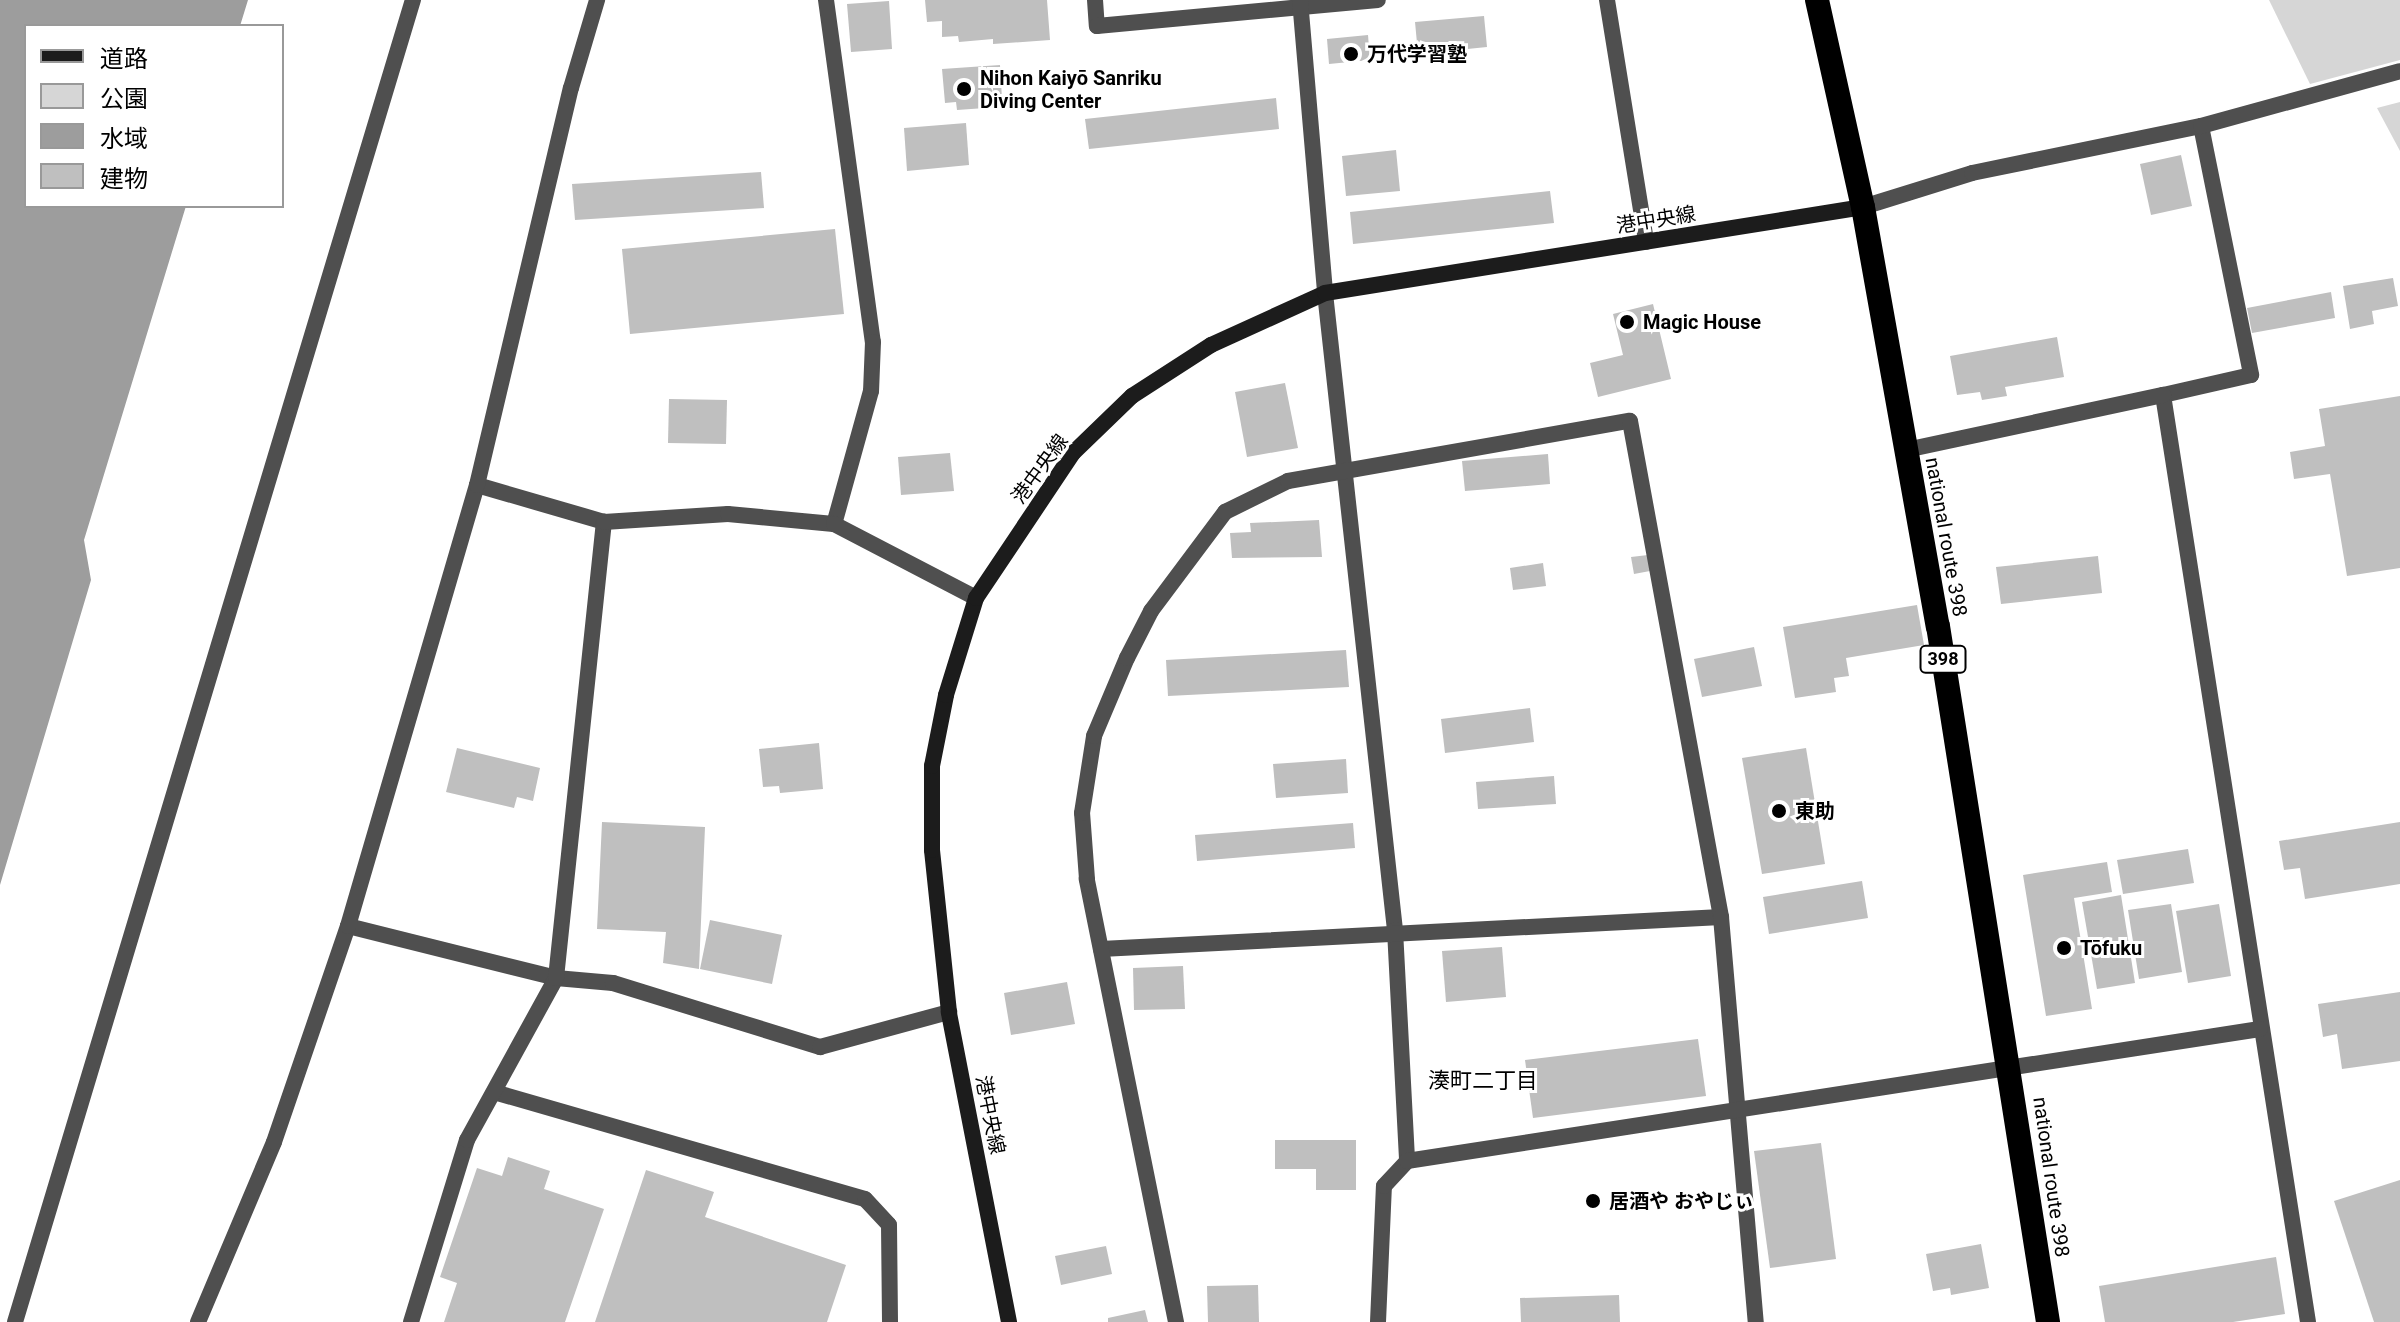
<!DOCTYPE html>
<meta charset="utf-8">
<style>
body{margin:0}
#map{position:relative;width:2400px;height:1322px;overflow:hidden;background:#fff;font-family:Roboto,"Noto Sans JP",sans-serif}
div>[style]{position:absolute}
.green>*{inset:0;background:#d6d6d6}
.water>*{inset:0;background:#9d9d9d}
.building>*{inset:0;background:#bfbfbf}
.street>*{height:16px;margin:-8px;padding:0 8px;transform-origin:8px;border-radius:8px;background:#4f4f4f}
.secondary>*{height:16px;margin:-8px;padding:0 8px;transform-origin:8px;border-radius:8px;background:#1c1c1c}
.highway>*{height:24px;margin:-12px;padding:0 12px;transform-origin:12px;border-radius:12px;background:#000}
.dots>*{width:22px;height:22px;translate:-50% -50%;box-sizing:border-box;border:4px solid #fff;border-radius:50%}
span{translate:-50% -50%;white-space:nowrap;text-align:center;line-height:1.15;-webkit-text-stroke:6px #fff;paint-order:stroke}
.shield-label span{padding:2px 6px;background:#fff;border:2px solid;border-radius:6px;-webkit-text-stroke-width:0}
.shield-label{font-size:18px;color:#000;font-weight:700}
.poi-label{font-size:20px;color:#000;font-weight:700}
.left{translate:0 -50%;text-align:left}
.street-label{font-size:20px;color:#000}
.neighbourhood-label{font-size:22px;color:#000}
.legend{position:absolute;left:24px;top:24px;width:260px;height:184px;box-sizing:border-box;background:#fff;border:2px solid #999;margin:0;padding:10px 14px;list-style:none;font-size:24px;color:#000}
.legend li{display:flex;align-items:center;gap:16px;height:40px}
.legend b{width:40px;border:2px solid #999}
</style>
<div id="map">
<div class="green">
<div style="clip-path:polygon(2269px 0,2400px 0,2400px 60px,2310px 84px)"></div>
<div style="clip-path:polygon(2400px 102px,2400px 151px,2377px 108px)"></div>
</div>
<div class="water">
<div style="clip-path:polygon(0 0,248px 0,240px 26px,26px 26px,26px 206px,186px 206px,84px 540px,91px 580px,0 885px)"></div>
</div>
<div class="building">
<div style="clip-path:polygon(925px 0,1047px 0,1050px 40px,993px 44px,993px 39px,959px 42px,958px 36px,942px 37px,942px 21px,927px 22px)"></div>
<div style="clip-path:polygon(889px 1px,892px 49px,851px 52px,847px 4px)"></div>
<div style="clip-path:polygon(1484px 16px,1487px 47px,1418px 54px,1415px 22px)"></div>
<div style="clip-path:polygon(1368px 35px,1370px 60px,1329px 64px,1327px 39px)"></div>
<div style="clip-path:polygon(1000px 65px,1002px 99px,984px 100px,985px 108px,957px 110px,956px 102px,945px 103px,942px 69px)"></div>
<div style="clip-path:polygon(1276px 98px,1279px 129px,1089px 149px,1085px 119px)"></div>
<div style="clip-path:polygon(966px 123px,969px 165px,907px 171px,904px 128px)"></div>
<div style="clip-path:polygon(1396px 150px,1400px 191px,1346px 196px,1342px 156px)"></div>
<div style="clip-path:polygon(2181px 155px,2192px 206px,2151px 215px,2140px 164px)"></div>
<div style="clip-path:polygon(761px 172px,764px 208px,575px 220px,572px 184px)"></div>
<div style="clip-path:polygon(1550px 191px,1554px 223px,1353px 244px,1350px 212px)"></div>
<div style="clip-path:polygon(835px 229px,844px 314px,630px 334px,622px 249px)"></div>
<div style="clip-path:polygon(2393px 278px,2398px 306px,2372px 311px,2374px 324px,2350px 329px,2343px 286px)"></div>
<div style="clip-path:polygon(2331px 292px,2335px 318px,2252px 333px,2247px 308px)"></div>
<div style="clip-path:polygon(1653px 304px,1671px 379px,1598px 397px,1590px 363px,1623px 355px,1613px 314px)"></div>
<div style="clip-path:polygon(2057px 337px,2064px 377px,2005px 387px,2007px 396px,1982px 400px,1980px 392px,1957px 395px,1950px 356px)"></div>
<div style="clip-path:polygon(1285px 383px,1298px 448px,1247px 457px,1235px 392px)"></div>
<div style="clip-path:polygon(2400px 396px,2400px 568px,2347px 576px,2330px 474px,2294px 479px,2290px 452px,2325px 446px,2319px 409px)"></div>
<div style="clip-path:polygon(669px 399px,727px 400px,726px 444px,668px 443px)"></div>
<div style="clip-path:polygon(950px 453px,954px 491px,901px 495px,898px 457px)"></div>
<div style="clip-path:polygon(1548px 454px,1550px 484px,1465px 491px,1462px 461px)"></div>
<div style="clip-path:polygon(1319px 520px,1322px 557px,1232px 558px,1230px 533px,1251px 532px,1250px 523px)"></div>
<div style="clip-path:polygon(1648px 555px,1650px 571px,1634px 574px,1631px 557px)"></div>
<div style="clip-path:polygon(2098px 556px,2102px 593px,2001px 604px,1996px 567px)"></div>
<div style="clip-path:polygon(1543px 563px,1546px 586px,1513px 590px,1510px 568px)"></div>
<div style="clip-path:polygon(1917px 605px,1924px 645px,1846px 658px,1849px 676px,1834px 678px,1836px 692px,1795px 698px,1783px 627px)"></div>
<div style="clip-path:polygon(1754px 647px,1762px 686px,1702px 697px,1694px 659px)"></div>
<div style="clip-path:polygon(1346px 650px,1349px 687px,1168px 696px,1166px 660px)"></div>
<div style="clip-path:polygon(1530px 708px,1534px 742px,1445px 753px,1441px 719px)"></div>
<div style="clip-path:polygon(819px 743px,823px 789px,780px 793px,779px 786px,763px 787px,759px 749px)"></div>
<div style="clip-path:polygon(457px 748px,540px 768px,533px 801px,517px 797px,514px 808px,446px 792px)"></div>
<div style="clip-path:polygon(1806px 748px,1825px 864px,1762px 874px,1742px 758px)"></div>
<div style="clip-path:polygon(1346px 759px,1348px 793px,1276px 798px,1273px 764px)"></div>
<div style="clip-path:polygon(1554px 776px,1556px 804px,1478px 809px,1476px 782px)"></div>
<div style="clip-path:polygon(602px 822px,705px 827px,699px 969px,663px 963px,666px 932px,597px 929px)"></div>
<div style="clip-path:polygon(2400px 822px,2400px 884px,2305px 899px,2300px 868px,2284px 870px,2279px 841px)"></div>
<div style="clip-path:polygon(1353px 823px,1355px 848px,1197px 861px,1195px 835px)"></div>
<div style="clip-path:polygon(2188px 849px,2194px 883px,2123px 894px,2117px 860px)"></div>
<div style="clip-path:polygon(2107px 862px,2112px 892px,2074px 898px,2092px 1009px,2046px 1016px,2023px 875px)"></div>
<div style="clip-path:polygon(1862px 881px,1868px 918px,1769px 934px,1763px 897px)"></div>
<div style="clip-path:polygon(2121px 895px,2135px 983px,2097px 989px,2082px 902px)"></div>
<div style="clip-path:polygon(2171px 904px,2182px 972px,2139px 979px,2128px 910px)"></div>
<div style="clip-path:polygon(2219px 904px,2231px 976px,2188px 983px,2176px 911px)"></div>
<div style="clip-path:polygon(710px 920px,782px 935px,772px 984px,700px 969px)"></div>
<div style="clip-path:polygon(1502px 947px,1506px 997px,1446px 1002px,1442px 951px)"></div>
<div style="clip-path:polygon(1183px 966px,1185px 1009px,1134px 1010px,1133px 968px)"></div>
<div style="clip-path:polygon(1067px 982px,1075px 1024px,1011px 1035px,1004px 993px)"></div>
<div style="clip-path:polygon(2400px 992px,2400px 1061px,2342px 1069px,2337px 1034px,2323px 1037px,2318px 1004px)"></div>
<div style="clip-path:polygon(1698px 1039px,1706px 1096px,1533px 1118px,1525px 1060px)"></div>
<div style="clip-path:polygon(1275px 1140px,1356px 1140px,1356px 1190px,1316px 1190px,1316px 1169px,1275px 1169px)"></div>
<div style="clip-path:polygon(1821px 1143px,1836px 1259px,1770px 1268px,1754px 1151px)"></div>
<div style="clip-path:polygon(508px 1157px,550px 1171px,544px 1189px,604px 1209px,565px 1322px,444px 1322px,457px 1283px,440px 1277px,477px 1168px,502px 1176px)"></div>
<div style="clip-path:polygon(646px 1170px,714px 1192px,705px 1217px,846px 1265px,827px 1322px,595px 1322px)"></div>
<div style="clip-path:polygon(2400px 1180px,2400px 1322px,2374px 1322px,2334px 1201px)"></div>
<div style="clip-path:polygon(1981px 1244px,1989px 1288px,1951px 1295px,1950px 1288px,1933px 1291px,1926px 1254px)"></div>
<div style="clip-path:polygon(1106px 1246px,1112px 1274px,1061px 1285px,1055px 1256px)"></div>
<div style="clip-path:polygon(2276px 1257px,2285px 1314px,2233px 1322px,2105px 1322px,2099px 1286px)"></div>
<div style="clip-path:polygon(1258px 1285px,1259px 1322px,1208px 1322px,1207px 1286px)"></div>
<div style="clip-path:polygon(1619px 1295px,1620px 1322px,1521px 1322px,1520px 1298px)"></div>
<div style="clip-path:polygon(1145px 1310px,1148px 1322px,1108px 1322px,1108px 1318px)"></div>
</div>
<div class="street">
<div style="left:826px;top:0;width:345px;rotate:82.2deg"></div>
<div style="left:873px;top:342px;width:49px;rotate:92.3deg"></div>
<div style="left:871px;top:391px;width:138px;rotate:105.5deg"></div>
<div style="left:1095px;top:0;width:26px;rotate:86deg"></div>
<div style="left:1097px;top:26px;width:282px;rotate:-5.3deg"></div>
<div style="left:1300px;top:0;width:294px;rotate:85.1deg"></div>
<div style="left:1325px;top:293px;width:641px;rotate:83.73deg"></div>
<div style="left:1395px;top:930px;width:231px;rotate:87deg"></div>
<div style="left:1607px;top:0;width:245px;rotate:80.8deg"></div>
<div style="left:2201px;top:126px;width:254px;rotate:78.6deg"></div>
<div style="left:2251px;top:375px;width:90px;rotate:167.2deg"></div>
<div style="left:2163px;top:395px;width:938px;rotate:81.11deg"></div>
<div style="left:1863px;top:207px;width:114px;rotate:-17.3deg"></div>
<div style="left:1972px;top:173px;width:234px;rotate:-11.6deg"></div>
<div style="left:2201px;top:126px;width:206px;rotate:-15.4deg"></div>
<div style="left:1906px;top:450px;width:263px;rotate:-12.1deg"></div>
<div style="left:477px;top:485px;width:132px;rotate:16.2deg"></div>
<div style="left:348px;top:926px;width:214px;rotate:14deg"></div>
<div style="left:556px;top:978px;width:57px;rotate:5deg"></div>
<div style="left:613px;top:983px;width:217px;rotate:17.2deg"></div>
<div style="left:820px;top:1047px;width:134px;rotate:-15.2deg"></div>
<div style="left:1101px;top:949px;width:621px;rotate:-2.95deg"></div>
<div style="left:494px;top:1092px;width:386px;rotate:16.1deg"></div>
<div style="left:865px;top:1199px;width:35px;rotate:47deg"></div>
<div style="left:889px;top:1225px;width:97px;rotate:89.4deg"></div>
<div style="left:15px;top:1322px;width:1381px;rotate:-73.25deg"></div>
<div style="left:198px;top:1322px;width:195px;rotate:-67.1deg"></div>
<div style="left:274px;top:1142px;width:228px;rotate:-71.1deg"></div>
<div style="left:348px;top:926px;width:459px;rotate:-73.7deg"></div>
<div style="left:477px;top:485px;width:408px;rotate:-76.7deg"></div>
<div style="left:571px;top:88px;width:92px;rotate:-73.5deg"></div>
<div style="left:411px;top:1322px;width:190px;rotate:-72.9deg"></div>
<div style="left:467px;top:1140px;width:185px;rotate:-61.2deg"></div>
<div style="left:556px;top:978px;width:459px;rotate:-84deg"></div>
<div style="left:604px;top:522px;width:124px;rotate:-3.7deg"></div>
<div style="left:728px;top:514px;width:106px;rotate:5.4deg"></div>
<div style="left:834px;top:524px;width:160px;rotate:27.5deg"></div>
<div style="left:1176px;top:1322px;width:452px;rotate:-101.4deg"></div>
<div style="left:1087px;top:879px;width:66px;rotate:-94.3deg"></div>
<div style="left:1082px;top:813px;width:78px;rotate:-81.1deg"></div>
<div style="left:1094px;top:736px;width:85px;rotate:-67.1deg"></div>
<div style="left:1127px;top:658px;width:53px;rotate:-62.9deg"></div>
<div style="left:1151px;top:611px;width:124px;rotate:-53.2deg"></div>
<div style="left:1225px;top:512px;width:70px;rotate:-26.2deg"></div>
<div style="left:1288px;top:481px;width:347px;rotate:-10deg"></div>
<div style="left:1630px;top:421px;width:504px;rotate:79.6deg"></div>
<div style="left:1721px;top:917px;width:407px;rotate:85.1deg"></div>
<div style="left:1378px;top:1322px;width:136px;rotate:-87.5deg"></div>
<div style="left:1384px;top:1186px;width:34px;rotate:-47deg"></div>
<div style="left:1407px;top:1161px;width:863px;rotate:-8.8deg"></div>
</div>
<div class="secondary">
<div style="left:1009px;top:1322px;width:316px;rotate:-101deg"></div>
<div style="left:949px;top:1012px;width:163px;rotate:-96deg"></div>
<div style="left:932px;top:850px;width:84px;rotate:-90deg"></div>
<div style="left:932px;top:766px;width:72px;rotate:-78.8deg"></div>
<div style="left:946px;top:695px;width:102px;rotate:-72.8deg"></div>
<div style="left:976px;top:598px;width:174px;rotate:-56.2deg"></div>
<div style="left:1073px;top:453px;width:82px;rotate:-44deg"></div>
<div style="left:1132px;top:396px;width:94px;rotate:-32.8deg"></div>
<div style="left:1211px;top:345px;width:125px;rotate:-24.5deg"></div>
<div style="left:1325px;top:293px;width:545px;rotate:-9.08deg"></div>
</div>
<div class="highway">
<div style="left:1817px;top:0;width:212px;rotate:77.5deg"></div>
<div style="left:1863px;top:207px;width:426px;rotate:79.9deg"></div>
<div style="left:1938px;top:626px;width:705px;rotate:81.02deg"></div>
</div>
<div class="dots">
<div style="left:1351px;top:54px;background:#000"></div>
<div style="left:964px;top:89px;background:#000"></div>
<div style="left:1627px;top:322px;background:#000"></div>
<div style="left:1779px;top:811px;background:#000"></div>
<div style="left:2064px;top:948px;background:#000"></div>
<div style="left:1593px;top:1201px;background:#000"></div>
</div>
<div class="shield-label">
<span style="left:1943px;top:659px">398</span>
</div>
<div class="poi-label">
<span class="left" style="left:1367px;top:54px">万代学習塾</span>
<span class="left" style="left:980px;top:90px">Nihon Kaiyō Sanriku<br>Diving Center</span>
<span class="left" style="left:1643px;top:322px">Magic House</span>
<span class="left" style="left:1795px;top:811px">東助</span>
<span class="left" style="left:2080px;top:948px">Tōfuku</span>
<span class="left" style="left:1609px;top:1201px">居酒や おやじぃ</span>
</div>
<div class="street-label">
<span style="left:1656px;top:220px;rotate:-9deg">港中央線</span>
<span style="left:1040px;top:469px;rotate:-54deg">港中央線</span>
<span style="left:1946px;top:537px;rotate:80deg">national route 398</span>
<span style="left:990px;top:1115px;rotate:79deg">港中央線</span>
<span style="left:2051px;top:1177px;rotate:82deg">national route 398</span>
</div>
<div class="neighbourhood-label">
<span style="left:1483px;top:1081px">湊町二丁目</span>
</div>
<ul class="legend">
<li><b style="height:10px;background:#1c1c1c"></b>道路</li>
<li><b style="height:22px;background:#d6d6d6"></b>公園</li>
<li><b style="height:22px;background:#9d9d9d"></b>水域</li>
<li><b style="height:22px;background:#bfbfbf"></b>建物</li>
</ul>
</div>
